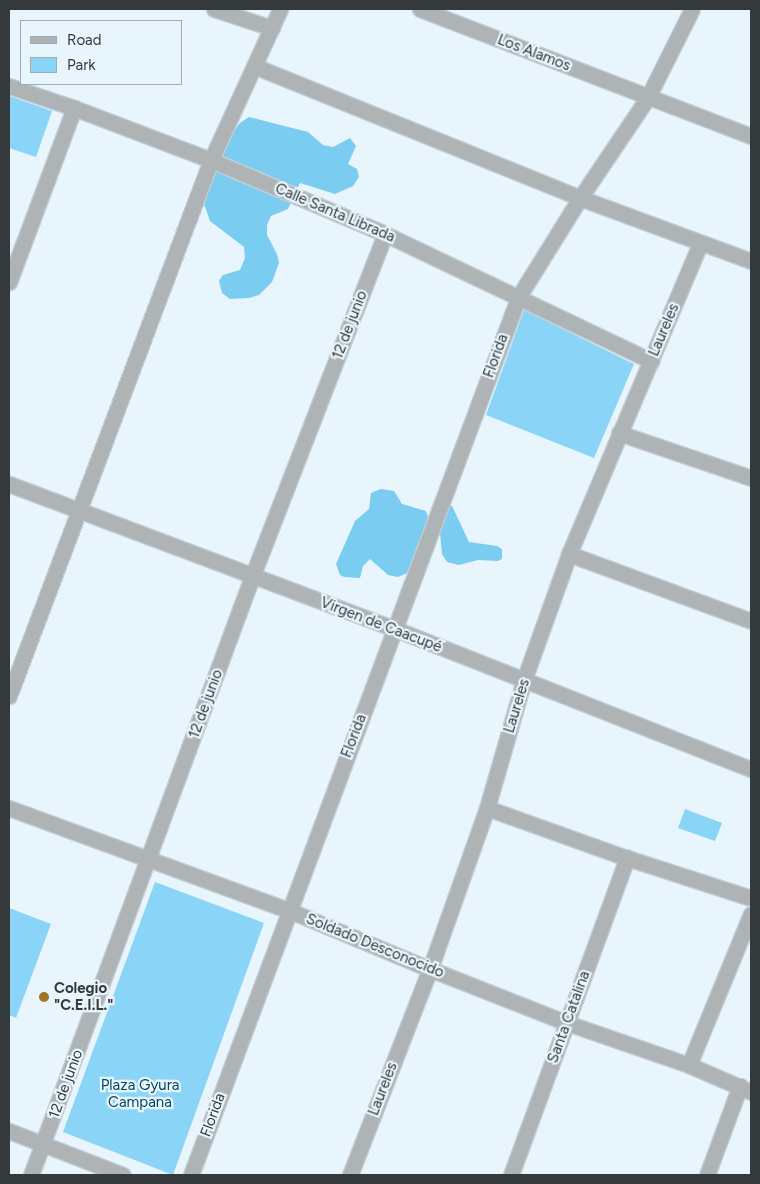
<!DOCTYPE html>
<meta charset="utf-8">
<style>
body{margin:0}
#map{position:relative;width:760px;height:1184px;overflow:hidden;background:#e8f5fc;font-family:Figtree,sans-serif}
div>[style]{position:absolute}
.green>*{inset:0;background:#89d4f7}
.forest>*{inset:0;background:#7accf1}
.roads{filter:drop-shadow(1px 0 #c4cfd5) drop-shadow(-1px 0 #c4cfd5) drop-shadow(0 1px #c4cfd5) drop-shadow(0 -1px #c4cfd5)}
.minor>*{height:15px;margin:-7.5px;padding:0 7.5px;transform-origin:7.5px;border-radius:7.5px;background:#aeb4b6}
.dots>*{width:14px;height:14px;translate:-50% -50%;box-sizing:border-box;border:2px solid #e8f5fc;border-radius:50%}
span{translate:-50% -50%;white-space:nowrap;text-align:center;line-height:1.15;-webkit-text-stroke:4.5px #e8f5fc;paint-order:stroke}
.street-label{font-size:15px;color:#34393b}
.poi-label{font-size:15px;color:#34393b;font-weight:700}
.left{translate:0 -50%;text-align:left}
.park-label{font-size:15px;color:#004962}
.frame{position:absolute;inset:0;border:10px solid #34393b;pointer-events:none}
.legend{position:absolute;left:20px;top:20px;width:162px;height:65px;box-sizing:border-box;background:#e8f5fc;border:1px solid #a0aaaf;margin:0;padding:6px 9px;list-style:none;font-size:15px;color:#34393b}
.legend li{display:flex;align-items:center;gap:10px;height:25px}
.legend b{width:25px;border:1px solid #a0aaaf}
</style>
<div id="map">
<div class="green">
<div style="clip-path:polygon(9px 96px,52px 111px,36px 157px,9px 148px)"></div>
<div style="clip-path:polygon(524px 310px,634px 364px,594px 458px,486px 415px)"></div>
<div style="clip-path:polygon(685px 809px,722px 823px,715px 841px,678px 828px)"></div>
<div style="clip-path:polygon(155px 882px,264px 923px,173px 1175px,63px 1132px)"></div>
<div style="clip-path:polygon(9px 908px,51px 924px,16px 1018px,9px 1015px)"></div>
</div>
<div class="forest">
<div style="clip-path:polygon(249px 117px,308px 132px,323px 145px,333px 147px,350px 138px,356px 146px,348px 164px,357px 169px,359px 177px,353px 186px,335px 194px,300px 183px,288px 209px,271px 216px,267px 225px,267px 235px,277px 254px,279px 263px,272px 282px,259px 295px,249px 298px,230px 299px,222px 293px,219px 281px,223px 275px,240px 270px,245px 258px,244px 247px,210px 221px,199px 190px,211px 160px,240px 123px)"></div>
<div style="clip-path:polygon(381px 489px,394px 491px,402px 504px,426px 511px,430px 524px,407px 573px,398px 577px,388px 575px,370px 559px,363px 566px,360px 578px,344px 577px,340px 575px,336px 564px,355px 521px,369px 509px,371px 493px)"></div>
<div style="clip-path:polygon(443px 502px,452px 506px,469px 542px,497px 546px,502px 549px,502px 559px,498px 561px,478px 560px,459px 565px,447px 562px,442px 554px,440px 533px,432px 518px)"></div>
</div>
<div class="roads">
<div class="minor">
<div style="left:214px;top:9px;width:61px;rotate:18.1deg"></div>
<div style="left:420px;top:9px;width:355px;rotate:21deg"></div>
<div style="left:254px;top:66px;width:352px;rotate:22deg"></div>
<div style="left:580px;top:198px;width:182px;rotate:20.2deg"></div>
<div style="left:9px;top:86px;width:69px;rotate:18.7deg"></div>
<div style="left:74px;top:108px;width:147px;rotate:20.8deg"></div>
<div style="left:211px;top:160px;width:189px;rotate:23deg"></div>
<div style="left:385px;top:234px;width:295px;rotate:25.5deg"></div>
<div style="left:9px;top:282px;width:186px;rotate:-69.5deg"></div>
<div style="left:619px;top:433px;width:139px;rotate:18.8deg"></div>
<div style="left:9px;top:484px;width:412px;rotate:20.6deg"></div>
<div style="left:395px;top:629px;width:383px;rotate:21.5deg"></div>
<div style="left:569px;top:554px;width:194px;rotate:20.2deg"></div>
<div style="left:9px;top:696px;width:573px;rotate:-69.35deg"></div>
<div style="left:211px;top:160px;width:166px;rotate:-65.4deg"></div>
<div style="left:9px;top:808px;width:297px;rotate:20.1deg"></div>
<div style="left:288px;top:910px;width:154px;rotate:22.6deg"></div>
<div style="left:430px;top:969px;width:147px;rotate:21.5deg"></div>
<div style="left:567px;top:1023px;width:129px;rotate:19deg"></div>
<div style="left:689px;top:1065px;width:68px;rotate:23.5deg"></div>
<div style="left:487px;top:808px;width:149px;rotate:19.7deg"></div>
<div style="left:627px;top:858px;width:130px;rotate:17.9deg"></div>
<div style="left:689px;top:1065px;width:163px;rotate:-67.7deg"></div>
<div style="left:9px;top:1131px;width:122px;rotate:21.1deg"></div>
<div style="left:31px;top:1175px;width:638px;rotate:-69.72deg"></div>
<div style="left:252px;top:577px;width:368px;rotate:-68.8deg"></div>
<div style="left:191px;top:1175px;width:938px;rotate:-69.54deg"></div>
<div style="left:519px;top:296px;width:115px;rotate:-58.1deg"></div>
<div style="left:580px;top:198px;width:122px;rotate:-56deg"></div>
<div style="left:648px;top:97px;width:98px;rotate:-63.4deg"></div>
<div style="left:350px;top:1175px;width:221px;rotate:-68.8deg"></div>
<div style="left:430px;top:969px;width:171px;rotate:-70.5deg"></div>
<div style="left:487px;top:808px;width:133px;rotate:-73.9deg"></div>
<div style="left:524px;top:680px;width:134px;rotate:-70.3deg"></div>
<div style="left:569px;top:554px;width:337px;rotate:-67.1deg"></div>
<div style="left:511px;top:1175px;width:338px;rotate:-69.9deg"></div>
<div style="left:707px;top:1175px;width:95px;rotate:-69.7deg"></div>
</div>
</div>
<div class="dots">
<div style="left:44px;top:997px;background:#a07525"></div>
</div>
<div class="street-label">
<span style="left:534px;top:53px;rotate:21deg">Los Alamos</span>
<span style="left:335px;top:213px;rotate:23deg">Calle Santa Librada</span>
<span style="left:350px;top:325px;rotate:-69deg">12 de junio</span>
<span style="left:664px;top:330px;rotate:-67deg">Laureles</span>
<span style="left:496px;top:356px;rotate:-70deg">Florida</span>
<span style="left:381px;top:625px;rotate:21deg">Virgen de Caacupé</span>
<span style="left:206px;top:704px;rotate:-70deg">12 de junio</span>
<span style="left:517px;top:706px;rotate:-73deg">Laureles</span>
<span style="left:354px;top:736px;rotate:-69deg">Florida</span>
<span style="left:375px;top:946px;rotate:22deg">Soldado Desconocido</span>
<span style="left:569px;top:1017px;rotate:-70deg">Santa Catalina</span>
<span style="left:66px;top:1084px;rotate:-70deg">12 de junio</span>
<span style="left:383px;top:1089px;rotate:-69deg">Laureles</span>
<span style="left:213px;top:1115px;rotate:-70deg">Florida</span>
</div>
<div class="poi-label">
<span class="left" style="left:54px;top:997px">Colegio<br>"C.E.I.L."</span>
</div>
<div class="park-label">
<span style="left:140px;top:1094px">Plaza Gyura<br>Campana</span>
</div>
<div class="frame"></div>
<ul class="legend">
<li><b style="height:6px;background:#aeb4b6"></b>Road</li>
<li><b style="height:14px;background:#89d4f7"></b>Park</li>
</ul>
</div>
